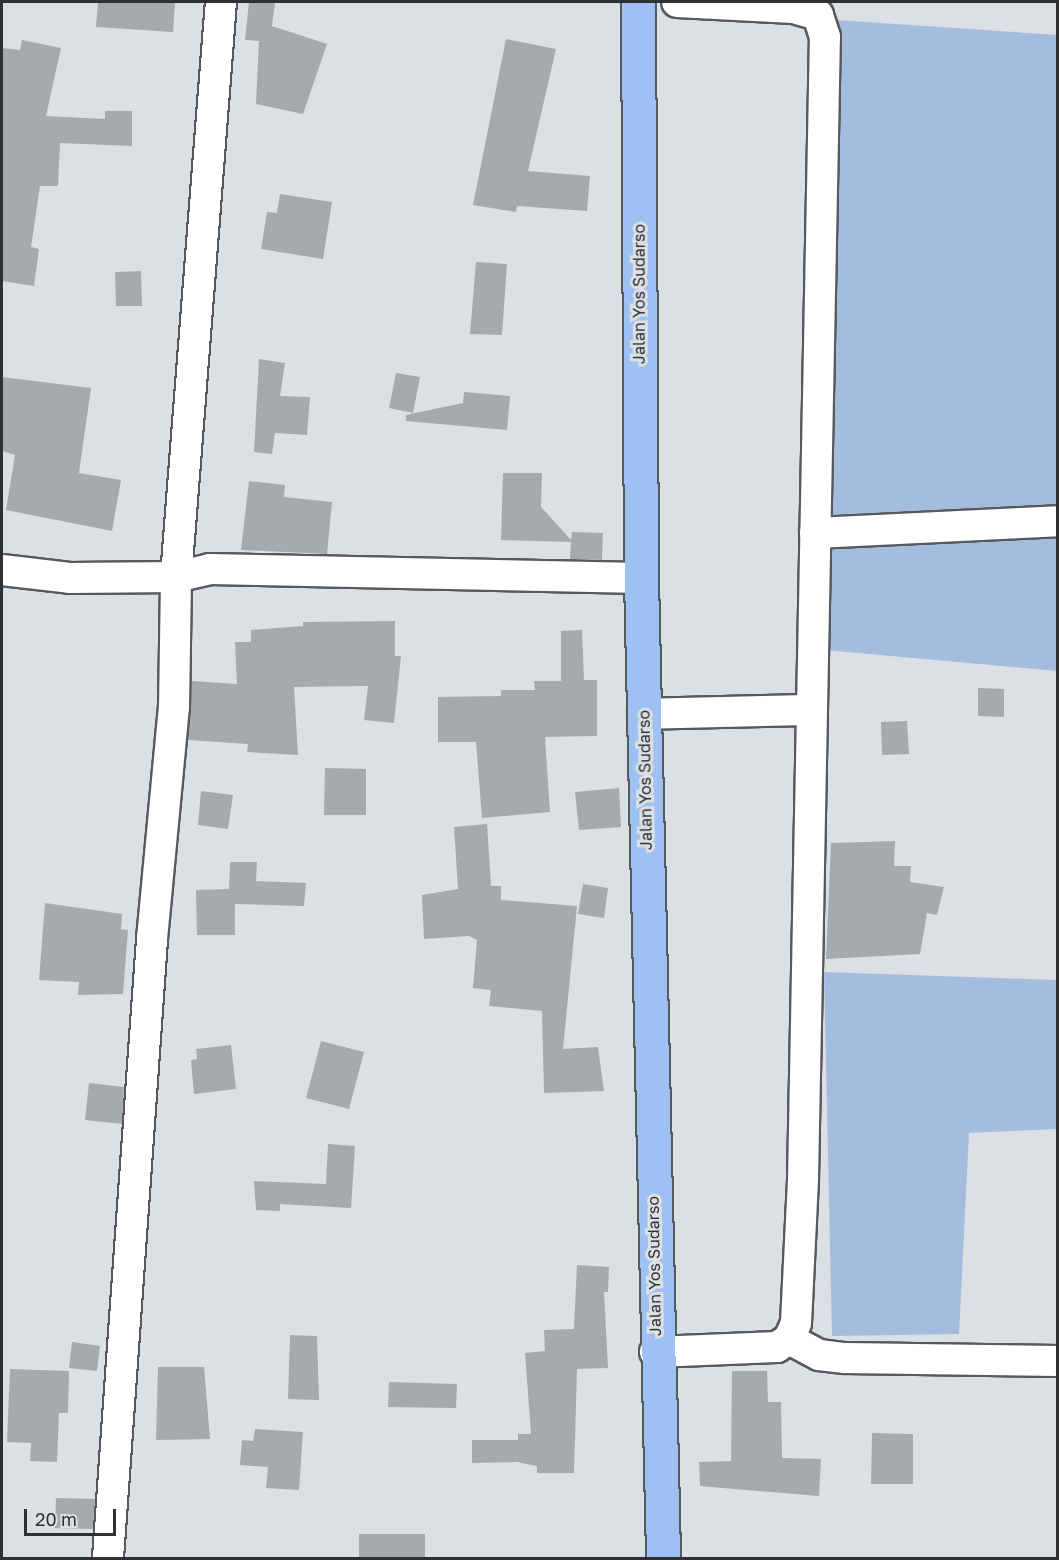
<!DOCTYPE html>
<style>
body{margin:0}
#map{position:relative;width:1059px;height:1560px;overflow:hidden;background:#dcdfe4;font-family:"Golos Text",sans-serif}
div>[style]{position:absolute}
.green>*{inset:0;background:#a4bcde}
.building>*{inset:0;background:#a6aaae}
.roads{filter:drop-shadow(2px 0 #56595d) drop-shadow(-2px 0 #56595d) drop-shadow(0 2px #56595d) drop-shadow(0 -2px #56595d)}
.street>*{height:30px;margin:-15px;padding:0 15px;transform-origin:15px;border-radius:15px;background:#fff}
.primary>*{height:33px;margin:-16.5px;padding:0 16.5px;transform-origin:16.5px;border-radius:16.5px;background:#9ec1f4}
span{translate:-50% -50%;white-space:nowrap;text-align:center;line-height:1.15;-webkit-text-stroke:6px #dcdfe4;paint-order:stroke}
.street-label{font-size:16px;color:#2f3032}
.frame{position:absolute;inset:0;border:3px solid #2f3032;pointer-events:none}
.scale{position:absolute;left:24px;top:1509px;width:92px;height:27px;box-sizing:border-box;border:3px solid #2f3032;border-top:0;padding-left:8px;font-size:18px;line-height:21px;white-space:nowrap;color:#2f3032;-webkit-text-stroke:4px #dcdfe4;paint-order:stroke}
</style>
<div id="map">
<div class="green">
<div style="clip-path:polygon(836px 20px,1057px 35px,1057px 671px,825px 650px)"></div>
<div style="clip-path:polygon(824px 972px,1057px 980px,1057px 1129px,969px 1133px,959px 1334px,832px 1336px)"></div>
</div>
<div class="building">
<div style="clip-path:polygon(98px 2px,175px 2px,173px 32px,96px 27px)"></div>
<div style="clip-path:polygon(249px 2px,275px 2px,272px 26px,327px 44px,303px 114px,256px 104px,259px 41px,245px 40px)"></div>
<div style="clip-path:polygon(506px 39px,556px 49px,528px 171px,590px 176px,587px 211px,517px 206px,516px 212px,473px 205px)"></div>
<div style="clip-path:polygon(22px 40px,61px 48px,46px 116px,105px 119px,105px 111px,132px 111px,132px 146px,60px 143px,58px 186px,40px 186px,31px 247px,39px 249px,34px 286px,2px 281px,2px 48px,20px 50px)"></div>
<div style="clip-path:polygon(280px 194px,332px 202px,323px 259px,261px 249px,267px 212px,277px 213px)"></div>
<div style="clip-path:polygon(476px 262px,507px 264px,502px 335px,470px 334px)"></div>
<div style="clip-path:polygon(141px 271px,142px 306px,116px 306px,115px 272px)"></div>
<div style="clip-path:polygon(259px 359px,285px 363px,280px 396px,310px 397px,307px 435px,275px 433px,272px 454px,254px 452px)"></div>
<div style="clip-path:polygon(396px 373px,420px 377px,413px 413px,389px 408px)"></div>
<div style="clip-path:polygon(2px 377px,91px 388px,79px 473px,121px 480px,112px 531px,6px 510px,15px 455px,2px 451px)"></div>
<div style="clip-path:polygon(464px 392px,510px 396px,507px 430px,406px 421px,406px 415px,463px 403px)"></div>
<div style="clip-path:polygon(503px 473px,542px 473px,541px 507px,571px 540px,572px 532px,603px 533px,602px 560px,570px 559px,571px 542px,501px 540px)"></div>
<div style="clip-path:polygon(249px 481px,285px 485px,284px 497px,332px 502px,327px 554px,241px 550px)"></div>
<div style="clip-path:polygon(395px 621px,395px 656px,401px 656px,394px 723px,364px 720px,368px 686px,294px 687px,298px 755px,247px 752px,248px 744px,188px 740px,192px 681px,237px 684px,235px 642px,251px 642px,251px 630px,303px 626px,303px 622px)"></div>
<div style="clip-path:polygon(582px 630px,584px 680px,597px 680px,597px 736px,545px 737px,550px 812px,482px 818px,476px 742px,438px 742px,438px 697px,501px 696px,501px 690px,535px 690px,534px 681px,561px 681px,561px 631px)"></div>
<div style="clip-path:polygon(978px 688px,1004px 689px,1004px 717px,978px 716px)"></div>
<div style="clip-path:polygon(907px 721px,909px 754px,882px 755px,881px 722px)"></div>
<div style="clip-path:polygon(325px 768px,366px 769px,366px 815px,324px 815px)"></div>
<div style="clip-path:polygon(619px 788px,621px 827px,579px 830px,575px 792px)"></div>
<div style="clip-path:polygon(201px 791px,233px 795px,228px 829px,198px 825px)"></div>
<div style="clip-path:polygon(487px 824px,491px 886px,501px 886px,501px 900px,577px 906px,563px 1049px,598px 1047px,604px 1091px,544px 1093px,542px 1011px,489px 1006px,491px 990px,473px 988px,477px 940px,469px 936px,424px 939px,422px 895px,458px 889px,454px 827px)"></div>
<div style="clip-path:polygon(895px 841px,894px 866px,911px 866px,910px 882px,944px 887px,937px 915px,927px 913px,920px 954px,826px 959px,831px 843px)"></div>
<div style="clip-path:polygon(230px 862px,257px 862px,256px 881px,306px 883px,304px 906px,235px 904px,235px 935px,197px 935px,196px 890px,229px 889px)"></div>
<div style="clip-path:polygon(583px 884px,608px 888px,604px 918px,578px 914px)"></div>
<div style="clip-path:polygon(45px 903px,122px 914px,121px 929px,128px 930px,123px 994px,78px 995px,79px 982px,39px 980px)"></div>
<div style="clip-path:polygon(321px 1041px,364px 1052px,349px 1109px,306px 1098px)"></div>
<div style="clip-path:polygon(231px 1045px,236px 1089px,194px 1094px,191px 1060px,197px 1059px,196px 1049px)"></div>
<div style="clip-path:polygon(89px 1083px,124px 1087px,122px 1124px,85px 1120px)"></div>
<div style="clip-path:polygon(328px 1144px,355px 1146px,351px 1208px,280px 1204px,280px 1211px,256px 1210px,254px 1181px,326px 1184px)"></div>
<div style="clip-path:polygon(577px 1265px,609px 1267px,608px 1292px,604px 1292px,608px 1368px,577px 1369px,574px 1473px,537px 1473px,537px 1466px,517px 1462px,472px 1463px,472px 1440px,518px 1440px,518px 1434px,531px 1434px,525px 1353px,545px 1351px,544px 1330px,574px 1329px)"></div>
<div style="clip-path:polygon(290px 1335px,317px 1336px,319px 1400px,288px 1399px)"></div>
<div style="clip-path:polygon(72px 1342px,100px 1346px,97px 1371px,69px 1368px)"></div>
<div style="clip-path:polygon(158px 1367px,204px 1367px,210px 1439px,156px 1440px)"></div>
<div style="clip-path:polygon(10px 1369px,69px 1371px,68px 1413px,59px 1413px,57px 1462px,30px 1461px,31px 1443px,7px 1442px)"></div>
<div style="clip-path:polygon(732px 1371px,767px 1371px,768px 1402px,781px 1402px,782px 1458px,821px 1459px,819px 1496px,700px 1486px,699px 1462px,731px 1461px)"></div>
<div style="clip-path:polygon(389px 1382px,457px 1384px,456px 1408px,388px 1407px)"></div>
<div style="clip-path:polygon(255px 1429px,303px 1432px,299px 1490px,266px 1488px,268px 1467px,240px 1465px,242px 1440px,253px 1441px)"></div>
<div style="clip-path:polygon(872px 1433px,913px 1434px,913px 1484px,871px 1484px)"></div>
<div style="clip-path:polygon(56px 1498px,95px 1499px,93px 1529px,55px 1528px)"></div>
<div style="clip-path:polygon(359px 1534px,425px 1534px,425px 1558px,359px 1558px)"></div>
</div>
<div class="roads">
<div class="street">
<div style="left:815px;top:533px;width:243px;rotate:-2.8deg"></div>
<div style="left:2px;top:570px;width:68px;rotate:6.7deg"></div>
<div style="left:70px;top:578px;width:106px;rotate:-0.5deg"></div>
<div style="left:176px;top:577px;width:35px;rotate:-13deg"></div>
<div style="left:210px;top:569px;width:431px;rotate:1.2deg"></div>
<div style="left:643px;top:714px;width:168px;rotate:-1.4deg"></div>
<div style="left:789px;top:1339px;width:34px;rotate:28deg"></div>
<div style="left:819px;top:1355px;width:26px;rotate:7deg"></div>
<div style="left:845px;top:1358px;width:213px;rotate:0.8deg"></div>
<div style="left:655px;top:1352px;width:122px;rotate:-2.3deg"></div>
<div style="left:777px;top:1347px;width:14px;rotate:-34deg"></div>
<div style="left:789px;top:1339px;width:17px;rotate:-66deg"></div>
<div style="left:796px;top:1323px;width:144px;rotate:-87.2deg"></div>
<div style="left:803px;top:1179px;width:1142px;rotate:-88.9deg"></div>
<div style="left:825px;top:37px;width:23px;rotate:-108deg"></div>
<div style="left:818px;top:15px;width:26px;rotate:-164deg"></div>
<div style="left:793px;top:8px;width:116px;rotate:-177deg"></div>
<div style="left:108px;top:1558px;width:621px;rotate:-85.93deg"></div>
<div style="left:152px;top:939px;width:233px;rotate:-84.6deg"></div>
<div style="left:174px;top:707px;width:130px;rotate:-89.1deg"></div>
<div style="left:176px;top:577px;width:577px;rotate:-85.53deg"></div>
</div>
<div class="primary">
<div style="left:638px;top:2px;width:576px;rotate:89.7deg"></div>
<div style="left:641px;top:578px;width:980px;rotate:88.71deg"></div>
</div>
</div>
<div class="street-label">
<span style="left:639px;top:294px;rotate:-90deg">Jalan Yos Sudarso</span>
<span style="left:645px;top:780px;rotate:-91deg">Jalan Yos Sudarso</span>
<span style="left:654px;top:1266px;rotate:-91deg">Jalan Yos Sudarso</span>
</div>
<div class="frame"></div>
<div class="scale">20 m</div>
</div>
